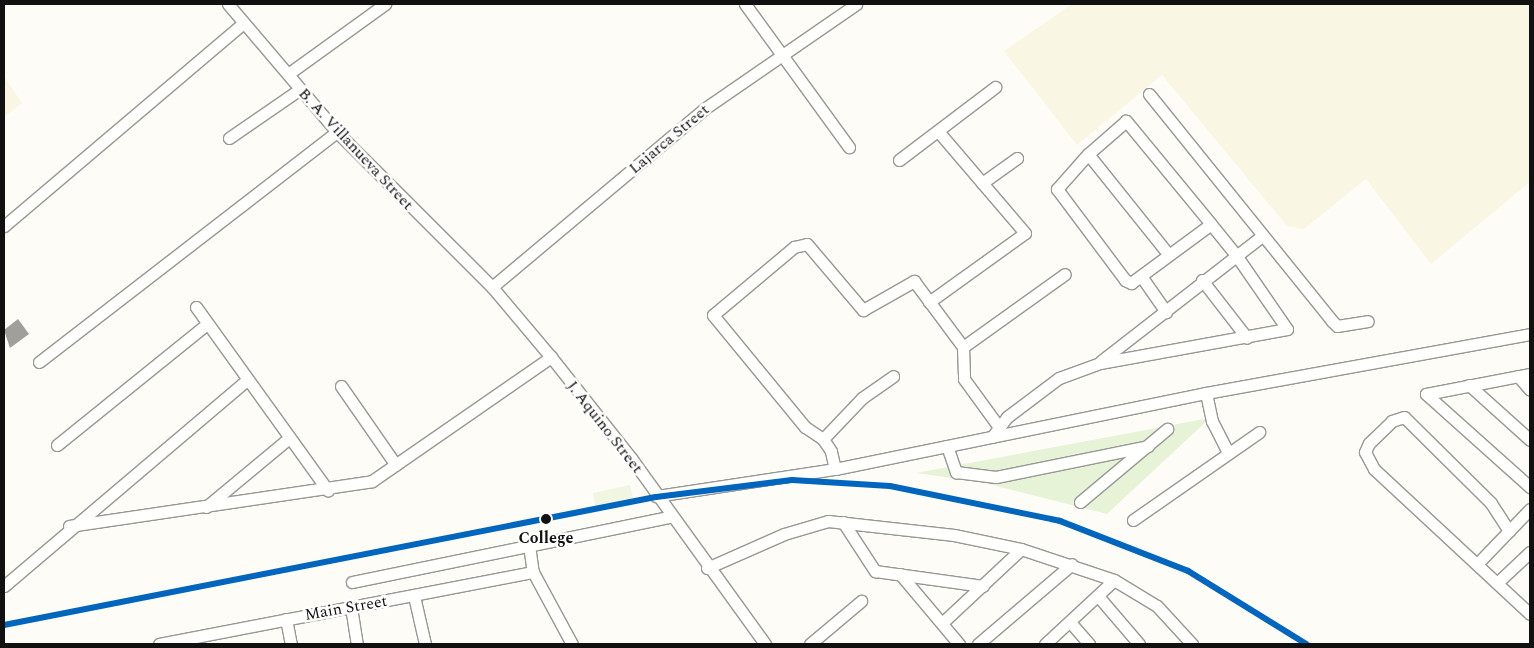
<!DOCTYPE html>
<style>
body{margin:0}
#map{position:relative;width:1534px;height:648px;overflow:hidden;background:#fdfcf7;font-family:Spectral,serif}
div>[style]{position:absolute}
.farmland>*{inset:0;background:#f9f7e4}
.green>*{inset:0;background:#e7f3d7}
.pitch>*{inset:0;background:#f0f6e1}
.building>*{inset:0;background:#a19f9c}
.roads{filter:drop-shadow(1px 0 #979795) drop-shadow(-1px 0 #979795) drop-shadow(0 1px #979795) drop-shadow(0 -1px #979795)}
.minor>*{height:11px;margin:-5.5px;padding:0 5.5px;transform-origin:5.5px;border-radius:5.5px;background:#fffffe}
.rail-1>*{height:6px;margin:-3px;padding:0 3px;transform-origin:3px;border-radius:3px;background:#0065bd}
.dots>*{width:14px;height:14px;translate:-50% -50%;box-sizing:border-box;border:2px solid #fff;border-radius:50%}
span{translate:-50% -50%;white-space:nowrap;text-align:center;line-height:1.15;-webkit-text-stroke:5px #fff;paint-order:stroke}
.street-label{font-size:16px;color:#111}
.stop-label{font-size:16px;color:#111;font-weight:700}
.frame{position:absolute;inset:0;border:5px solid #111;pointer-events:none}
</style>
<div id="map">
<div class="farmland">
<div style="clip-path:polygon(1072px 4px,1530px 4px,1530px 182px,1431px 264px,1366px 179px,1304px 229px,1287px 226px,1162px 75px,1077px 145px,1004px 51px)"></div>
<div style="clip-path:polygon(4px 76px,22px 103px,4px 117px)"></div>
</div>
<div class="green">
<div style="clip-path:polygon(1210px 418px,1107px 514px,981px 482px,916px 473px)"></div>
</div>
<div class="pitch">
<div style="clip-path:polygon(630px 485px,633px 498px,595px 506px,593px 493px)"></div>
</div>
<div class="building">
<div style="clip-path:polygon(18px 319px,29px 334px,10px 348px,4px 330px)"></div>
</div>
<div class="roads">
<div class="minor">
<div style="left:228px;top:4px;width:168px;rotate:49.6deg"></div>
<div style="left:337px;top:132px;width:219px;rotate:45deg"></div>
<div style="left:492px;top:287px;width:92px;rotate:49.9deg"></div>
<div style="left:551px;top:357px;width:129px;rotate:51.6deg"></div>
<div style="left:631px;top:458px;width:229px;rotate:54.2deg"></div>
<div style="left:745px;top:4px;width:177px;rotate:54deg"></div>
<div style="left:288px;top:74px;width:120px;rotate:-35.8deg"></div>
<div style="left:1149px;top:94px;width:292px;rotate:51.1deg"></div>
<div style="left:1332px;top:321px;width:7px;rotate:45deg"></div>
<div style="left:1337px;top:326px;width:31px;rotate:-9deg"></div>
<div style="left:229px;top:138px;width:86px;rotate:-34.6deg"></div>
<div style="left:1088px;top:154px;width:128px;rotate:51.3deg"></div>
<div style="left:899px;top:160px;width:121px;rotate:-37.2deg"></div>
<div style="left:982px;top:183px;width:43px;rotate:-35.5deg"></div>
<div style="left:4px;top:226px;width:314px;rotate:-40.3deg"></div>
<div style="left:1141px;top:276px;width:44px;rotate:55.2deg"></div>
<div style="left:1202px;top:280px;width:73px;rotate:52.2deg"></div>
<div style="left:492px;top:287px;width:277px;rotate:-40deg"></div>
<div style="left:704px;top:109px;width:185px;rotate:-34.6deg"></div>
<div style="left:929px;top:302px;width:118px;rotate:-35.7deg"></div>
<div style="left:1025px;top:233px;width:134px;rotate:-130.5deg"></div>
<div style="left:196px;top:307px;width:226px;rotate:54.3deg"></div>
<div style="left:963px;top:347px;width:125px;rotate:-35.6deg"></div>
<div style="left:1101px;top:361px;width:204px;rotate:-37.8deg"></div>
<div style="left:39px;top:362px;width:376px;rotate:-37.7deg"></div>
<div style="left:1518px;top:376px;width:18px;rotate:49deg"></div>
<div style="left:1469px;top:385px;width:82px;rotate:42deg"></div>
<div style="left:341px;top:386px;width:96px;rotate:55.2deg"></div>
<div style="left:1206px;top:393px;width:29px;rotate:78deg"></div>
<div style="left:1212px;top:421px;width:35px;rotate:63deg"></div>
<div style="left:1426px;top:394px;width:140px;rotate:41.8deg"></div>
<div style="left:1426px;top:394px;width:106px;rotate:-10.9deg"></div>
<div style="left:992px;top:437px;width:25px;rotate:-53deg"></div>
<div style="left:1007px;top:417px;width:65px;rotate:-36.9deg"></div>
<div style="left:1059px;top:378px;width:44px;rotate:-20.1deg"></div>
<div style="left:1100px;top:363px;width:190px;rotate:-10.3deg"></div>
<div style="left:1287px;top:329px;width:90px;rotate:-124.6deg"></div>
<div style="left:1236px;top:255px;width:40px;rotate:-129deg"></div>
<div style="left:1211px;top:224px;width:134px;rotate:-129.5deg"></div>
<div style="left:1126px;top:121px;width:50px;rotate:139deg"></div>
<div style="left:1088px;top:154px;width:47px;rotate:131.5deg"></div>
<div style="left:1057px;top:189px;width:114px;rotate:53.2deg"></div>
<div style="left:1125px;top:280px;width:7px;rotate:27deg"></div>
<div style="left:1131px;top:283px;width:99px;rotate:-36.4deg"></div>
<div style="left:823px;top:439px;width:57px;rotate:-46.4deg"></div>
<div style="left:862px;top:398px;width:38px;rotate:-35deg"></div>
<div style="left:57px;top:445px;width:193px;rotate:-38.9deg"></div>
<div style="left:947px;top:446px;width:28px;rotate:71deg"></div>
<div style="left:956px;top:472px;width:40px;rotate:7.1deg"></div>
<div style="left:996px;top:477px;width:155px;rotate:-11.5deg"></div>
<div style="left:835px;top:469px;width:18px;rotate:-103deg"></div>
<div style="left:831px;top:451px;width:14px;rotate:-124deg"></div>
<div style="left:823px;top:439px;width:22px;rotate:-146deg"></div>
<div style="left:805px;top:427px;width:145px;rotate:-129.4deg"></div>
<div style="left:713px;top:315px;width:106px;rotate:-40deg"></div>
<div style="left:794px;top:247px;width:13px;rotate:-13deg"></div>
<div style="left:807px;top:244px;width:87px;rotate:49.7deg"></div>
<div style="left:863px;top:310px;width:59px;rotate:-29.6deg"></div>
<div style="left:914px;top:281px;width:82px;rotate:53.4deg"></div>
<div style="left:963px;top:347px;width:32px;rotate:88deg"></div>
<div style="left:964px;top:379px;width:59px;rotate:53.9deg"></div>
<div style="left:656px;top:496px;width:181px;rotate:-8.6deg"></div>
<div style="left:835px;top:469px;width:379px;rotate:-11.6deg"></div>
<div style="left:1206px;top:393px;width:329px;rotate:-10.3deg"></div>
<div style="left:1080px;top:502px;width:114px;rotate:-40deg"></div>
<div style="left:206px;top:507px;width:108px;rotate:-39.7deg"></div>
<div style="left:1133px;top:520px;width:154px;rotate:-34.9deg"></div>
<div style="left:843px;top:522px;width:59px;rotate:56.9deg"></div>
<div style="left:875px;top:571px;width:109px;rotate:7.9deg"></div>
<div style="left:69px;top:526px;width:306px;rotate:-8.4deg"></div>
<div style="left:372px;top:481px;width:218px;rotate:-34.7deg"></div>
<div style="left:1509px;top:531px;width:33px;rotate:-123deg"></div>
<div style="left:1491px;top:503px;width:122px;rotate:-135.3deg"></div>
<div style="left:1404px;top:417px;width:13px;rotate:162deg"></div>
<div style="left:1392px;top:421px;width:32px;rotate:136deg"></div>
<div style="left:1369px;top:443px;width:10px;rotate:114deg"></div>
<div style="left:1365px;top:452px;width:19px;rotate:62deg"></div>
<div style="left:1374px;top:469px;width:213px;rotate:42.9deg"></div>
<div style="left:529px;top:545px;width:27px;rotate:82deg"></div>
<div style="left:533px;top:572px;width:82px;rotate:61.6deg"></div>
<div style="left:1478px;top:563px;width:75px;rotate:-46.1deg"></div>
<div style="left:707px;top:568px;width:84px;rotate:-23.8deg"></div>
<div style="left:784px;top:534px;width:46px;rotate:-16.5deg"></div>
<div style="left:828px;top:521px;width:127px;rotate:6.3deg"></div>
<div style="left:954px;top:535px;width:68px;rotate:11.8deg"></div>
<div style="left:1021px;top:549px;width:98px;rotate:18.4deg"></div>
<div style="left:1114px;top:580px;width:50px;rotate:31.2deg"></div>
<div style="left:1157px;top:606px;width:52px;rotate:47.4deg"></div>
<div style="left:900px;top:574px;width:92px;rotate:49.9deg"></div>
<div style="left:352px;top:582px;width:324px;rotate:-11.6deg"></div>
<div style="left:1498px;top:582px;width:44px;rotate:-43.2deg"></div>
<div style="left:4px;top:586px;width:319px;rotate:-40.3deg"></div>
<div style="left:414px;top:596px;width:49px;rotate:77.1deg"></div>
<div style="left:1098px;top:596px;width:63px;rotate:49.5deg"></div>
<div style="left:351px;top:607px;width:37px;rotate:81deg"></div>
<div style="left:286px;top:619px;width:25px;rotate:79deg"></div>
<div style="left:1070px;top:622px;width:29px;rotate:49deg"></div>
<div style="left:942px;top:623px;width:108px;rotate:-43.1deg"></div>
<div style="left:159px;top:644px;width:381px;rotate:-10.9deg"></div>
<div style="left:810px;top:644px;width:67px;rotate:-40.1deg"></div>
<div style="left:978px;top:644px;width:123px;rotate:-40.4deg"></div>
<div style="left:1045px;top:644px;width:94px;rotate:-42.8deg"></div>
</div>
</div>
<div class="rail-1">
<div style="left:4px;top:625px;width:664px;rotate:-11.11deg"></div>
<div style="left:656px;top:497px;width:137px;rotate:-7.1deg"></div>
<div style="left:792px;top:480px;width:98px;rotate:3.5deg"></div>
<div style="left:890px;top:486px;width:174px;rotate:11.6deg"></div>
<div style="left:1060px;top:521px;width:137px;rotate:21.3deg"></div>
<div style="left:1188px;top:571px;width:139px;rotate:31.7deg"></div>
</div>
<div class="dots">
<div style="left:546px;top:519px;background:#111"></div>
</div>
<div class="street-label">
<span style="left:669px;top:139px;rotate:-40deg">Lajarca Street</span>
<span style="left:356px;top:149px;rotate:47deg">B. A. Villanueva Street</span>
<span style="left:605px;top:427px;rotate:52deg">J. Aquino Street</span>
<span style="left:346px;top:608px;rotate:-10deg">Main Street</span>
</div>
<div class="stop-label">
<span style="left:546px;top:538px">College</span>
</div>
<div class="frame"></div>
</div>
